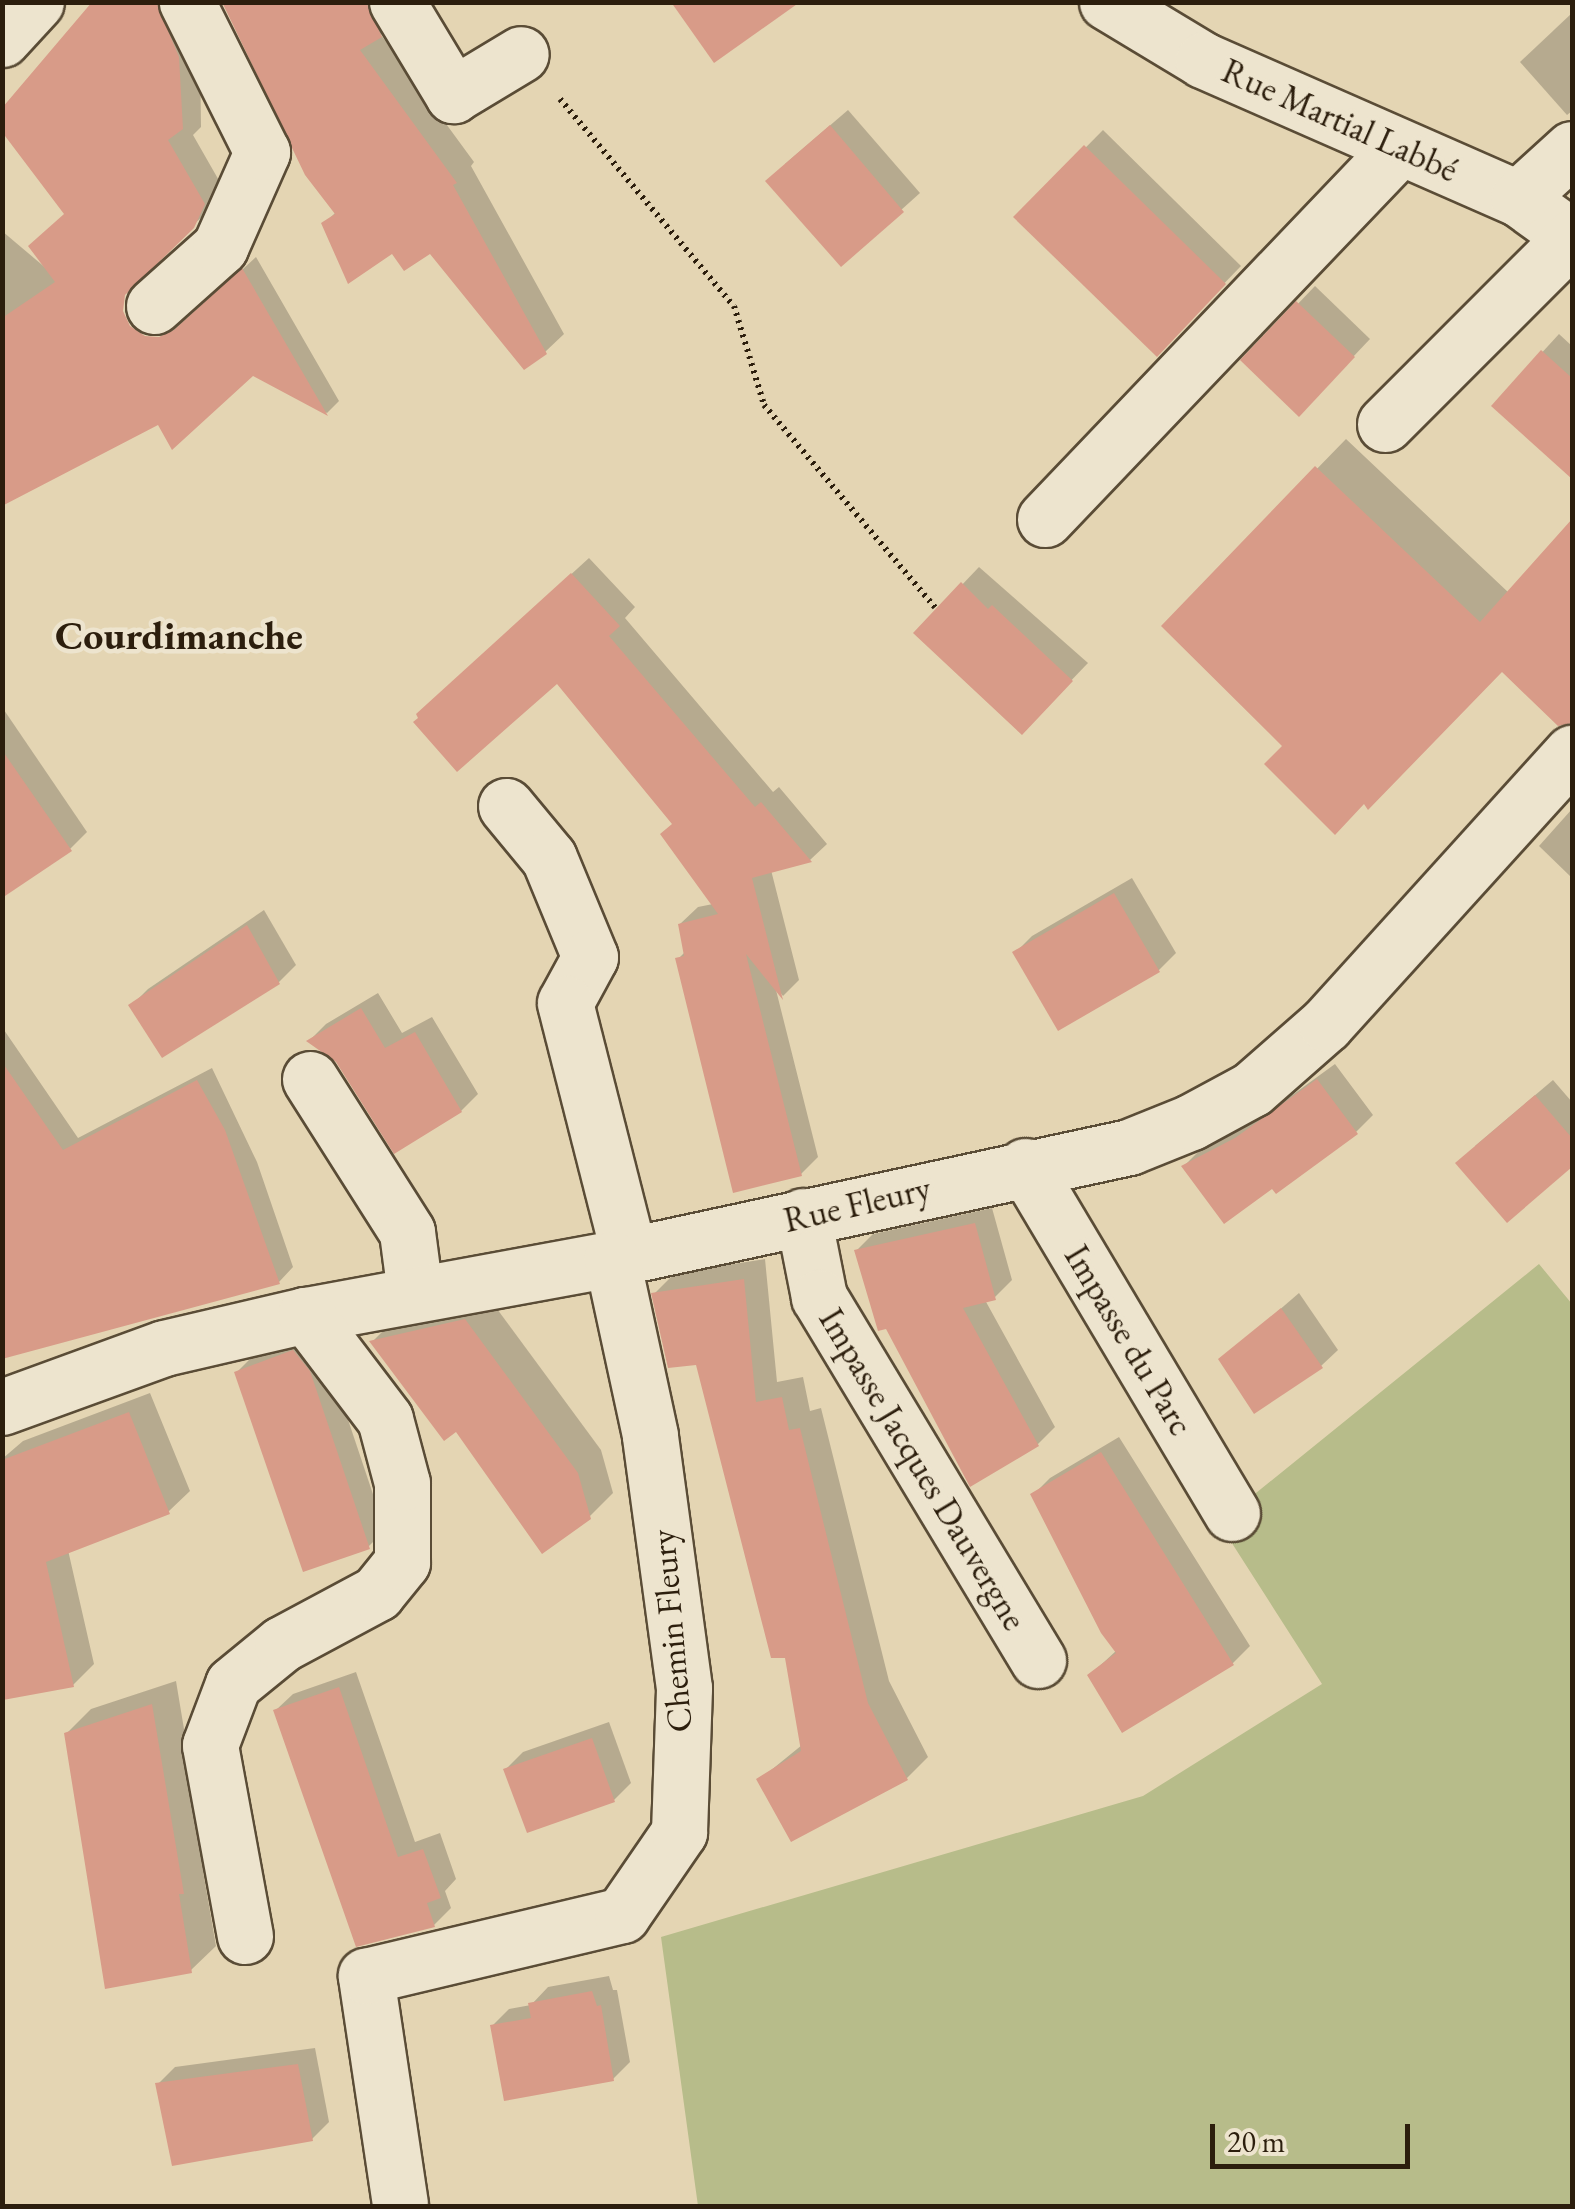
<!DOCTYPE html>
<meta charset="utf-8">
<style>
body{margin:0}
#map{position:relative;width:1575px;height:2209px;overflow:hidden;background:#e4d5b3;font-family:"EB Garamond",serif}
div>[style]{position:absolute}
.green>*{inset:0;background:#b7bc8a}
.shadow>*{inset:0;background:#0003}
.building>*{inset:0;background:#d89b88}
.path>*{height:6px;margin-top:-3px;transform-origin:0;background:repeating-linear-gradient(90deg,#2c1e0d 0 2.5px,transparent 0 7.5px)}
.roads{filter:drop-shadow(2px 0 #5a4c36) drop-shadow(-2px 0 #5a4c36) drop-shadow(0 2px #5a4c36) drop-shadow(0 -2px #5a4c36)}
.minor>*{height:55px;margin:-27.5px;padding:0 27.5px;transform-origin:27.5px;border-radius:27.5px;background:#ede4ce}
span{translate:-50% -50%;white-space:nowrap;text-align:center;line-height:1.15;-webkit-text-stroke:9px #ede4ce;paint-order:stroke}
.street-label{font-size:35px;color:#2c1e0d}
.quarter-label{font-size:40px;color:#2c1e0d;font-weight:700}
.frame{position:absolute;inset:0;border:5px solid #2c1e0d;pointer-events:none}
.scale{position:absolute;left:1210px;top:2124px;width:200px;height:45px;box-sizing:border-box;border:5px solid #2c1e0d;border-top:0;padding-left:12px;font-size:30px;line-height:35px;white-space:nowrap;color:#2c1e0d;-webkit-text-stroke:8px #ede4ce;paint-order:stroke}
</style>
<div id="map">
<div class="green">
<div style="clip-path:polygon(1539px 1264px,1572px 1304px,1572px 2206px,698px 2206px,661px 1937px,1143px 1796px,1322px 1684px,1219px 1523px)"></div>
</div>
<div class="shadow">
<div style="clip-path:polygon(95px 2px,181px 2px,200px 46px,201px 127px,193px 135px,221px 184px,211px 208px,125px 291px)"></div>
<div style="clip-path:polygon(226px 2px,390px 2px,399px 17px,381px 35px,474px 162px,471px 166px,564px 334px,545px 352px,430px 251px,393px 250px,324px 224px,336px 212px)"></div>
<div style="clip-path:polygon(1572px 13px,1572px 111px,1567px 115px,1520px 62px)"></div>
<div style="clip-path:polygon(848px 110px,920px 193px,841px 264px,785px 164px)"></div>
<div style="clip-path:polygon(1103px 130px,1241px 266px,1157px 353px,1017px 217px)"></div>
<div style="clip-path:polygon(2px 231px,195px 394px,2px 502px)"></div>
<div style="clip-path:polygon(256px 257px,339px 401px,327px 413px,252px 373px,160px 337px,173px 324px,191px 317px)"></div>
<div style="clip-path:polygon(1315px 286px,1370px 339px,1316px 396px,1244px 360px)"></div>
<div style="clip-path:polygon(1559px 334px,1572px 346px,1572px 475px,1494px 405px)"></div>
<div style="clip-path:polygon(1346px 439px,1509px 593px,1572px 525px,1572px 670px,1539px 704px,1503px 669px,1285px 746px,1164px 626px)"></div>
<div style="clip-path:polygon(589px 558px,635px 607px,625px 618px,773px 792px,779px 787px,827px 844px,810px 860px,771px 870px,799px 980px,783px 996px,775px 986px,818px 1157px,801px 1174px,678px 959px,686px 951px,680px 924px,698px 907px,713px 904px,674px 823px,557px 681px,436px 698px)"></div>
<div style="clip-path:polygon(979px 567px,1088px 663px,1038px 715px,916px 633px)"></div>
<div style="clip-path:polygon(2px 707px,87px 832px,70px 849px,2px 893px)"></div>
<div style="clip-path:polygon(1572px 809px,1572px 878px,1539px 846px)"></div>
<div style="clip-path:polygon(1132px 878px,1176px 953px,1159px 970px,1059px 1028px,1015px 953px,1032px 936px)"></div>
<div style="clip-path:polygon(264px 910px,296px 965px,279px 982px,131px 1006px,148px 989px)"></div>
<div style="clip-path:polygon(378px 993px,402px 1033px,432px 1017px,478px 1094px,461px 1111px,338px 1061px,310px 1040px,326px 1024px)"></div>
<div style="clip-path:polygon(2px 1027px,78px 1138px,212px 1068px,257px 1162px,293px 1267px,279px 1282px,2px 1357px)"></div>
<div style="clip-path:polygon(1335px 1064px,1373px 1115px,1356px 1132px,1272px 1185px,1184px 1166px,1201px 1149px,1255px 1122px)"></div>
<div style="clip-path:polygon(1553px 1080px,1572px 1102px,1572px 1164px,1507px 1220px,1475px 1146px)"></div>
<div style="clip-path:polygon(992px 1208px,1012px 1280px,995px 1297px,985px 1300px,1055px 1427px,1038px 1444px,971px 1484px,856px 1251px,873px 1234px)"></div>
<div style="clip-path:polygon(765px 1259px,777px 1382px,803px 1377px,810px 1411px,821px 1408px,889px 1681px,928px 1757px,907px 1778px,759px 1780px,802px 1745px,787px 1655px,697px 1362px,654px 1294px,675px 1273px)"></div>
<div style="clip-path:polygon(1299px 1293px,1338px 1350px,1321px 1366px,1221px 1360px)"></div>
<div style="clip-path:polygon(489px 1298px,601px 1450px,613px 1493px,589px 1517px,456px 1428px,372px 1342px,395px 1319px)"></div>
<div style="clip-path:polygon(311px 1334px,326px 1354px,385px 1530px,368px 1547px,236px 1373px,253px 1356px)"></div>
<div style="clip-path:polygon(150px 1393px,190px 1491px,169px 1511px,68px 1550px,94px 1664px,73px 1685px,2px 1698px,2px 1459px,23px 1441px)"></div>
<div style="clip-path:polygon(1119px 1437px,1250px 1646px,1233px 1663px,1123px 1729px,1090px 1675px,1117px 1650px,1033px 1495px,1050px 1478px)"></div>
<div style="clip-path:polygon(356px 1672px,415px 1842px,440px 1833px,456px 1879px,445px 1891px,451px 1908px,434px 1925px,276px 1710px,293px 1694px)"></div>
<div style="clip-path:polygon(176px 1681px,207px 1867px,203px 1871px,216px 1946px,191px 1970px,66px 1734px,91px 1709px)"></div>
<div style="clip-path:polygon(609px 1722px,631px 1783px,614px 1800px,506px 1769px,523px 1752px)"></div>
<div style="clip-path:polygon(609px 1976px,613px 1990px,617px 1990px,630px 2062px,613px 2079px,492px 2026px,509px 2009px,531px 2005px,548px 1987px)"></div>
<div style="clip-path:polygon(315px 2048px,329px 2122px,312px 2139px,158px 2084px,175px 2067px)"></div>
</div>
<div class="building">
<div style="clip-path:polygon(92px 2px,156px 2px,179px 57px,183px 129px,168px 140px,205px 204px,194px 228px,125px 295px,123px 311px,130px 326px,145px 336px,159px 337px,174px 330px,242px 268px,328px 416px,253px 376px,172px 450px,158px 425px,2px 506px,2px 318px,55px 282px,28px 246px,64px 214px,2px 132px,2px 108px)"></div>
<div style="clip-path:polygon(222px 2px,366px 2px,382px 37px,360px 50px,457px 183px,453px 185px,547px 354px,524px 370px,430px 254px,404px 271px,392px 254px,348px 284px,321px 223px,335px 214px,305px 175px)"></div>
<div style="clip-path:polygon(671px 2px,800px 2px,714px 63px)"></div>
<div style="clip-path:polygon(830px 125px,904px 212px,841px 267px,765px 181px)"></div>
<div style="clip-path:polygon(1084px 145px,1226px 284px,1157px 357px,1013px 217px)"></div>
<div style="clip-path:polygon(1296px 301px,1355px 357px,1299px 417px,1240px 360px)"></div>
<div style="clip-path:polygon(1541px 350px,1572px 378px,1572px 479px,1491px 406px)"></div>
<div style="clip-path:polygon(1315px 466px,1480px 622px,1572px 519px,1572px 723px,1558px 726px,1502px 672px,1368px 810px,1364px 804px,1335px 835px,1264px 764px,1282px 746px,1161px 626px)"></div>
<div style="clip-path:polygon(571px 573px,620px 626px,609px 636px,755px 807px,761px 802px,812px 862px,752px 878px,783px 1000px,746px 954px,802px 1176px,733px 1193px,675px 958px,684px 956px,678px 924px,718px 914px,660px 834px,672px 824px,557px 684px,457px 772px,413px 722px,418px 718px,416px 714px)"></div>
<div style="clip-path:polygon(961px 582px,988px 609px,992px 605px,1073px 681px,1022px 735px,913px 633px)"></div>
<div style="clip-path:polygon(2px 750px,72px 851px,2px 898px)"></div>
<div style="clip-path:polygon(1114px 893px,1160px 972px,1058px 1031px,1012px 952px)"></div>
<div style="clip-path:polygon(247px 925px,280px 984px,162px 1058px,128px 1005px)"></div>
<div style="clip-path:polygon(361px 1008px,385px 1048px,415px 1032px,462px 1112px,394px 1154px,336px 1062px,306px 1041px)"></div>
<div style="clip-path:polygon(2px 1062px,63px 1150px,197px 1080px,225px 1130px,280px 1284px,2px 1359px)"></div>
<div style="clip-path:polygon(1317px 1079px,1358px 1134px,1276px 1194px,1272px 1189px,1224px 1224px,1181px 1166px,1235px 1138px)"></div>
<div style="clip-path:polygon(1535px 1095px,1572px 1138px,1572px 1167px,1507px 1223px,1455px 1163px)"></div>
<div style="clip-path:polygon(975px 1223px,996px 1300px,963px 1308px,1039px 1446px,970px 1487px,886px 1329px,878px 1331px,854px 1250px)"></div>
<div style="clip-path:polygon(744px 1279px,756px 1402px,782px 1397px,789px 1430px,800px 1428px,868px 1703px,908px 1780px,791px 1842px,756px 1779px,801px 1751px,785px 1658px,771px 1658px,696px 1365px,668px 1368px,651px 1293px)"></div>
<div style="clip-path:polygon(1281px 1308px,1323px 1368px,1254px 1414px,1218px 1359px)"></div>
<div style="clip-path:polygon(465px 1319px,578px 1473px,591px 1519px,542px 1554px,456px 1432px,444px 1441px,369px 1341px)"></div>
<div style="clip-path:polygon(293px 1350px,310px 1371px,370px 1549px,303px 1572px,234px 1372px)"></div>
<div style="clip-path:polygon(129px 1412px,170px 1514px,46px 1562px,74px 1687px,3px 1700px,2px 1460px)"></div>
<div style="clip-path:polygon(1101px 1452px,1234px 1665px,1122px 1733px,1087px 1675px,1116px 1653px,1101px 1633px,1030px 1494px)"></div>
<div style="clip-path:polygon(339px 1687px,398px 1857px,423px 1849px,441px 1898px,427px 1903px,435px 1927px,356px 1947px,273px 1710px)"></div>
<div style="clip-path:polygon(152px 1704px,184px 1894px,179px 1894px,192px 1973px,105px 1989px,64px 1733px)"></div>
<div style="clip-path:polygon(592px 1738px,615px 1802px,527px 1833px,503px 1769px)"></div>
<div style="clip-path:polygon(592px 1991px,597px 2006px,601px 2005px,614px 2081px,504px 2101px,490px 2025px,531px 2018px,528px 2003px)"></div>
<div style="clip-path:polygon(298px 2064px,313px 2141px,172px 2166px,155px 2083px)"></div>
</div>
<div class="path">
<div style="left:560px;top:99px;width:270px;rotate:50deg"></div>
<div style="left:734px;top:306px;width:103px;rotate:73.1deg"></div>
<div style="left:764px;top:405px;width:265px;rotate:49.8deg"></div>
</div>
<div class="roads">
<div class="minor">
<div style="left:397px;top:2px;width:109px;rotate:58.9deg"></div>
<div style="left:453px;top:95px;width:79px;rotate:-31.1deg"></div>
<div style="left:1107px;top:2px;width:112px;rotate:31.1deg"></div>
<div style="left:1203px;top:60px;width:344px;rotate:23.7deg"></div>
<div style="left:1518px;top:198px;width:67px;rotate:35.8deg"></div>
<div style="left:2px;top:39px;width:50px;rotate:-47.4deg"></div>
<div style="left:1518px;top:198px;width:73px;rotate:-42.2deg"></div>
<div style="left:154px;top:306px;width:89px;rotate:-41.8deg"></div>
<div style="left:220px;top:247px;width:104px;rotate:-66.1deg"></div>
<div style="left:262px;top:152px;width:168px;rotate:-116.6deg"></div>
<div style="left:1385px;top:424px;width:264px;rotate:-45deg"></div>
<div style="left:1045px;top:519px;width:514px;rotate:-46.34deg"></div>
<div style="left:506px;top:806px;width:67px;rotate:50.4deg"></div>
<div style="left:549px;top:858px;width:107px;rotate:67.5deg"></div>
<div style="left:590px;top:957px;width:52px;rotate:118.5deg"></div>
<div style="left:565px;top:1003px;width:260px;rotate:75.7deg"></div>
<div style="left:310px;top:1079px;width:181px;rotate:57.6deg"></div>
<div style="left:407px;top:1232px;width:62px;rotate:82.5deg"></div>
<div style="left:1025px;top:1166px;width:404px;rotate:59.2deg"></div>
<div style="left:803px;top:1216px;width:83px;rotate:78.8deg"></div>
<div style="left:819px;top:1297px;width:424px;rotate:58.9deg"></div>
<div style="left:2px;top:1407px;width:172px;rotate:-20deg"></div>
<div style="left:164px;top:1348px;width:146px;rotate:-13.1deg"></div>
<div style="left:306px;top:1315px;width:311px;rotate:-10.4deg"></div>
<div style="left:612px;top:1259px;width:529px;rotate:-12.22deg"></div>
<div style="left:1129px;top:1147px;width:67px;rotate:-22deg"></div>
<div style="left:1191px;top:1122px;width:69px;rotate:-28.4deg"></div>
<div style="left:1252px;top:1089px;width:98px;rotate:-41.3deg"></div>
<div style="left:1326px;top:1024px;width:366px;rotate:-47.8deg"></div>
<div style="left:245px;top:1936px;width:194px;rotate:-100.4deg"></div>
<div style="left:210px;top:1745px;width:65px;rotate:-69.3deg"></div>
<div style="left:233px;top:1684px;width:63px;rotate:-39.2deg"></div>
<div style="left:282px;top:1644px;width:108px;rotate:-28.2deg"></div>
<div style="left:377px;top:1593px;width:40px;rotate:-51deg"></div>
<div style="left:402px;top:1562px;width:79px;rotate:-90deg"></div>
<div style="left:402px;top:1483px;width:66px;rotate:-104.9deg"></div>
<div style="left:385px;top:1419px;width:131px;rotate:-127.2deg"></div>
<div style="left:400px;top:2204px;width:231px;rotate:-98.5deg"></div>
<div style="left:366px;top:1976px;width:263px;rotate:-13.4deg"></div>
<div style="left:622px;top:1915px;width:101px;rotate:-55.5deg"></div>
<div style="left:679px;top:1832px;width:144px;rotate:-88deg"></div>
<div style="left:684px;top:1688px;width:255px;rotate:-97.7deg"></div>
<div style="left:650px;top:1435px;width:180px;rotate:-102.2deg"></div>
</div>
</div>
<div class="street-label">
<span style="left:1340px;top:120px;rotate:24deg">Rue Martial Labbé</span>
<span style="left:857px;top:1204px;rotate:-13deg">Rue Fleury</span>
<span style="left:1129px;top:1340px;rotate:59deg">Impasse du Parc</span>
<span style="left:923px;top:1469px;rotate:59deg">Impasse Jacques Dauvergne</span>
<span style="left:671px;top:1631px;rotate:-95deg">Chemin Fleury</span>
</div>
<div class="quarter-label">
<span style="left:179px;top:635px">Courdimanche</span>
</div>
<div class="frame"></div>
<div class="scale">20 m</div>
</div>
